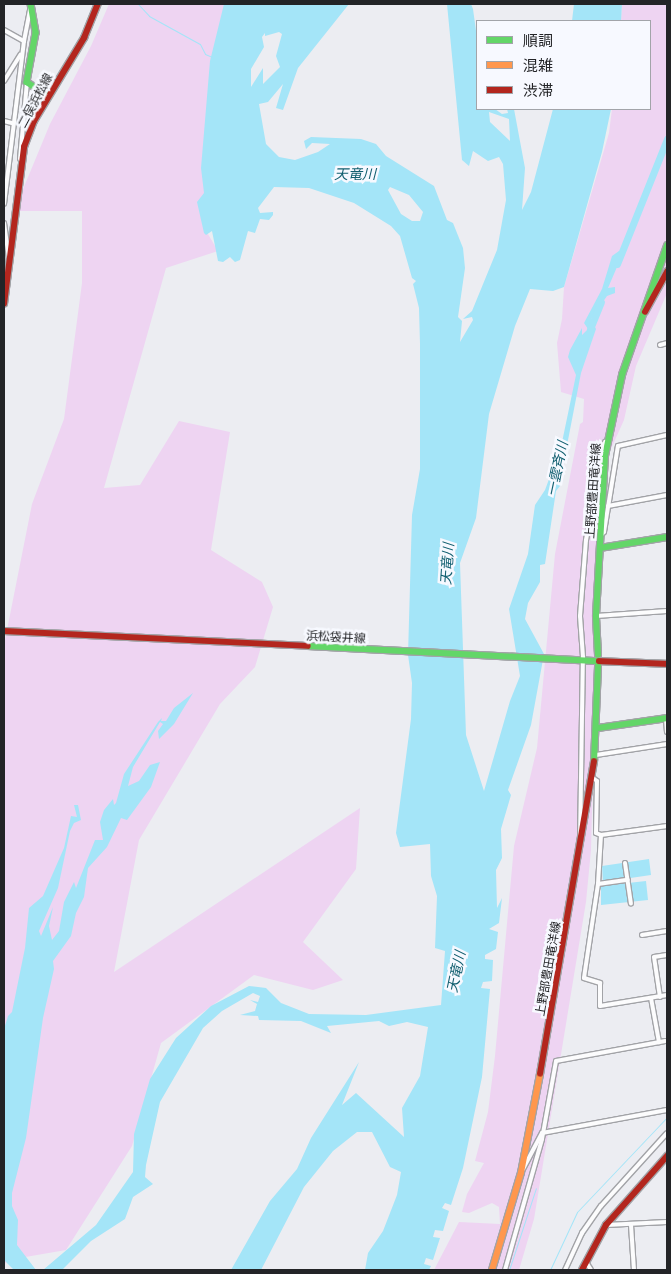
<!DOCTYPE html>
<meta charset="utf-8">
<style>
body{margin:0}
#map{position:relative;width:671px;height:1274px;overflow:hidden;background:#ecedf2;font-family:"Nunito Sans","Noto Sans JP",sans-serif}
div>[style]{position:absolute}
.green>*{inset:0;background:#eed4f2}
.water>*{inset:0;background:#a4e5f8}
.stream>*{height:1px;margin:-0.5px;padding:0 0.5px;transform-origin:0.5px;border-radius:0.5px;background:#a4e5f8}
.river>*{height:7px;margin:-3.5px;padding:0 3.5px;transform-origin:3.5px;border-radius:3.5px;background:#a4e5f8}
.roads{filter:drop-shadow(1px 0 #a2a3a7) drop-shadow(-1px 0 #a2a3a7) drop-shadow(0 1px #a2a3a7) drop-shadow(0 -1px #a2a3a7)}
.street>*{height:4px;margin:-2px;padding:0 2px;transform-origin:2px;border-radius:2px;background:#fcfcfd}
.fast>*{height:5.5px;margin:-2.75px;padding:0 2.75px;transform-origin:2.75px;border-radius:2.75px;background:#63d668}
.slow>*{height:5.5px;margin:-2.75px;padding:0 2.75px;transform-origin:2.75px;border-radius:2.75px;background:#ff974d}
.jam>*{height:5.5px;margin:-2.75px;padding:0 2.75px;transform-origin:2.75px;border-radius:2.75px;background:#b3261e}
span{translate:-50% -50%;white-space:nowrap;text-align:center;line-height:1.15;-webkit-text-stroke:5px #f7f9ff;paint-order:stroke}
.street-label{font-size:12px;color:#232427}
.water-label{font-size:14px;color:#105e6f;font-style:italic}
.frame{position:absolute;inset:0;border:5px solid #232427;pointer-events:none}
.legend{position:absolute;left:476px;top:20px;width:175px;height:90px;box-sizing:border-box;background:#f7f9ff;border:1px solid #a2a4a9;margin:0;padding:6px 9px;list-style:none;font-size:15px;color:#232427}
.legend li{display:flex;align-items:center;gap:10px;height:25px}
.legend b{width:25px;border:1px solid #a2a4a9}
</style>
<div id="map">
<div class="green">
<div style="clip-path:polygon(109px 4px,226px 4px,202px 224px,218px 251px,166px 268px,104px 488px,140px 485px,179px 421px,230px 432px,211px 550px,262px 582px,273px 607px,255px 667px,220px 704px,139px 840px,114px 972px,360px 808px,356px 869px,303px 942px,343px 980px,313px 990px,254px 975px,161px 1043px,132px 1146px,66px 1250px,8px 1260px,4px 1265px,4px 645px,32px 504px,64px 419px,82px 283px,82px 211px,14px 211px,50px 124px,91px 46px)"></div>
<div style="clip-path:polygon(622px 4px,667px 4px,667px 293px,636px 366px,624px 420px,601px 471px,591px 850px,586px 902px,534px 1219px,519px 1270px,434px 1270px,459px 1222px,500px 1224px,499px 1207px,492px 1203px,469px 1213px,462px 1212px,467px 1194px,484px 1163px,475px 1161px,488px 1112px,495px 1056px,514px 846px,537px 748px,555px 554px,580px 424px,583px 422px,584px 399px,561px 392px,557px 343px,562px 319px,564px 287px,609px 133px,612px 109px,650px 109px,650px 21px,621px 21px)"></div>
</div>
<div class="water">
<div style="clip-path:polygon(evenodd,224px 4px,349px 4px,298px 68px,283px 110px,276px 108px,283px 84px,268px 102px,259px 104px,266px 144px,279px 157px,295px 160px,318px 152px,330px 144px,312px 143px,306px 149px,304px 141px,311px 137px,361px 139px,376px 144px,386px 156px,434px 186px,447px 220px,453px 223px,463px 248px,465px 268px,458px 317px,462px 321px,460px 342px,473px 320px,472px 317px,463px 319px,472px 311px,497px 250px,506px 200px,503px 164px,499px 157px,488px 161px,473px 151px,469px 166px,462px 160px,447px 4px,471px 4px,473px 9px,477px 38px,477px 109px,495px 109px,502px 114px,508px 113px,507px 109px,514px 109px,525px 168px,522px 210px,531px 192px,553px 109px,611px 109px,602px 152px,564px 287px,553px 291px,530px 289px,515px 326px,489px 414px,476px 518px,460px 563px,466px 735px,484px 791px,510px 701px,520px 676px,509px 609px,528px 554px,535px 505px,545px 490px,561px 447px,576px 375px,568px 357px,570px 350px,582px 328px,582px 335px,588px 329px,584px 323px,602px 289px,612px 256px,619px 251px,620px 260px,608px 288px,615px 287px,615px 293px,607px 296px,591px 319px,596px 329px,581px 373px,563px 466px,558px 471px,560px 486px,556px 491px,545px 564px,540px 565px,540px 582px,528px 603px,525px 619px,544px 654px,531px 725px,508px 790px,511px 795px,501px 829px,502px 858px,496px 870px,497px 908px,502px 898px,499px 923px,489px 929px,498px 932px,496px 949px,485px 955px,485px 959px,493px 960px,492px 981px,483px 982px,481px 988px,490px 989px,482px 1077px,463px 1168px,451px 1205px,445px 1203px,442px 1208px,449px 1211px,443px 1231px,435px 1230px,433px 1237px,440px 1238px,433px 1260px,426px 1258px,424px 1264px,431px 1266px,429px 1270px,365px 1270px,368px 1253px,383px 1231px,397px 1195px,401px 1172px,390px 1167px,372px 1132px,357px 1132px,333px 1151px,304px 1187px,261px 1270px,231px 1270px,270px 1201px,297px 1169px,311px 1138px,359px 1062px,342px 1105px,356px 1093px,404px 1137px,402px 1108px,420px 1076px,428px 1027px,407px 1022px,389px 1026px,379px 1021px,327px 1026px,331px 1033px,301px 1021px,259px 1020px,258px 1016px,240px 1015px,255px 1011px,257px 1004px,250px 1000px,258px 1002px,260px 996px,253px 993px,222px 1011px,203px 1028px,160px 1102px,146px 1165px,145px 1177px,153px 1184px,133px 1197px,125px 1219px,91px 1241px,62px 1270px,43px 1270px,96px 1225px,133px 1172px,134px 1134px,150px 1079px,176px 1038px,211px 1006px,249px 986px,266px 988px,281px 1003px,309px 1014px,366px 1015px,441px 1005px,445px 951px,435px 948px,437px 896px,431px 876px,430px 844px,400px 847px,396px 833px,411px 719px,412px 683px,408px 655px,412px 515px,420px 469px,420px 344px,419px 308px,413px 284px,416px 281px,412px 278px,400px 236px,391px 226px,354px 203px,309px 188px,274px 187px,258px 208px,260px 213px,273px 212px,273px 215px,269px 220px,260px 219px,255px 233px,248px 231px,240px 260px,235px 262px,230px 257px,223px 262px,218px 261px,212px 231px,206px 235px,204px 233px,197px 202px,204px 193px,201px 168px,210px 61px,224px 4px,279px 32px,282px 34px,276px 56px,280px 67px,263px 84px,263px 68px,251px 87px,251px 69px,264px 47px,262px 37px,265px 33px,265px 36px,279px 32px,224px 4px,489px 112px,509px 119px,510px 141px,490px 122px,489px 112px,224px 4px,390px 187px,409px 195px,423px 212px,420px 221px,412px 221px,401px 214px,388px 190px,390px 187px)"></div>
<div style="clip-path:polygon(574px 4px,622px 4px,621px 21px,572px 21px)"></div>
<div style="clip-path:polygon(193px 693px,174px 724px,159px 739px,158px 731px,163px 724px,160px 722px,133px 767px,128px 786px,139px 781px,150px 765px,160px 762px,151px 787px,127px 820px,121px 818px,107px 847px,88px 868px,84px 897px,76px 913px,71px 936px,53px 961px,54px 969px,43px 1018px,26px 1138px,12px 1193px,12px 1206px,18px 1220px,17px 1245px,36px 1270px,14px 1270px,5px 1261px,4px 1249px,4px 1029px,8px 1016px,12px 1012px,25px 948px,29px 908px,43px 896px,64px 848px,71px 816px,77px 817px,74px 805px,78px 805px,81px 820px,74px 823px,70px 831px,58px 888px,39px 931px,41px 936px,53px 907px,49px 926px,52px 940px,59px 931px,64px 902px,74px 882px,76px 888px,95px 840px,103px 840px,100px 822px,104px 810px,113px 799px,114px 805px,116px 803px,124px 774px,158px 722px,162px 718px,161px 721px,166px 721px,174px 708px)"></div>
<div style="clip-path:polygon(649px 859px,651px 875px,603px 882px,602px 866px)"></div>
<div style="clip-path:polygon(646px 881px,648px 900px,601px 905px,601px 886px)"></div>
</div>
<div class="stream">
<div style="left:138px;top:4px;width:16px;rotate:47deg"></div>
<div style="left:149px;top:16px;width:58px;rotate:28.8deg"></div>
<div style="left:200px;top:44px;width:11px;rotate:63deg"></div>
<div style="left:205px;top:54px;width:8px;rotate:23deg"></div>
<div style="left:509px;top:1270px;width:86px;rotate:-71.8deg"></div>
<div style="left:550px;top:1270px;width:64px;rotate:-65deg"></div>
<div style="left:577px;top:1212px;width:131px;rotate:-46.5deg"></div>
</div>
<div class="river">
<div style="left:617px;top:264px;width:135px;rotate:-68.2deg"></div>
<div style="left:590px;top:329px;width:29px;rotate:-68deg"></div>
</div>
<div class="roads">
<div class="street">
<div style="left:4px;top:30px;width:23px;rotate:29deg"></div>
<div style="left:24px;top:41px;width:164px;rotate:97deg"></div>
<div style="left:24px;top:41px;width:36px;rotate:-79deg"></div>
<div style="left:4px;top:81px;width:31px;rotate:-58deg"></div>
<div style="left:4px;top:121px;width:8px;rotate:14deg"></div>
<div style="left:20px;top:159px;width:77px;rotate:-84.8deg"></div>
<div style="left:4px;top:223px;width:36px;rotate:82deg"></div>
<div style="left:660px;top:345px;width:7px;rotate:-16deg"></div>
<div style="left:608px;top:506px;width:60px;rotate:-10.6deg"></div>
<div style="left:601px;top:535px;width:4px;rotate:-45deg"></div>
<div style="left:604px;top:532px;width:87px;rotate:-80.8deg"></div>
<div style="left:618px;top:446px;width:50px;rotate:-12.7deg"></div>
<div style="left:596px;top:616px;width:71px;rotate:-4deg"></div>
<div style="left:666px;top:718px;width:14px;rotate:86deg"></div>
<div style="left:596px;top:755px;width:72px;rotate:-8.8deg"></div>
<div style="left:593px;top:778px;width:5px;rotate:37deg"></div>
<div style="left:597px;top:781px;width:52px;rotate:91.1deg"></div>
<div style="left:596px;top:833px;width:5px;rotate:22deg"></div>
<div style="left:601px;top:835px;width:67px;rotate:-7.8deg"></div>
<div style="left:601px;top:835px;width:49px;rotate:93.5deg"></div>
<div style="left:598px;top:884px;width:95px;rotate:98.5deg"></div>
<div style="left:584px;top:978px;width:17px;rotate:17deg"></div>
<div style="left:600px;top:983px;width:23px;rotate:90deg"></div>
<div style="left:600px;top:1006px;width:68px;rotate:-9.3deg"></div>
<div style="left:580px;top:842px;width:185px;rotate:-89.1deg"></div>
<div style="left:583px;top:657px;width:41px;rotate:-94.2deg"></div>
<div style="left:580px;top:616px;width:76px;rotate:-85.5deg"></div>
<div style="left:586px;top:540px;width:100px;rotate:-79deg"></div>
<div style="left:625px;top:863px;width:41px;rotate:81.7deg"></div>
<div style="left:598px;top:884px;width:30px;rotate:-8deg"></div>
<div style="left:642px;top:935px;width:25px;rotate:-9deg"></div>
<div style="left:660px;top:997px;width:40px;rotate:-98.5deg"></div>
<div style="left:654px;top:957px;width:13px;rotate:-9deg"></div>
<div style="left:651px;top:998px;width:45px;rotate:79.7deg"></div>
<div style="left:523px;top:1169px;width:41px;rotate:-62.2deg"></div>
<div style="left:542px;top:1133px;width:127px;rotate:-10.4deg"></div>
<div style="left:606px;top:1225px;width:61px;rotate:-2.8deg"></div>
<div style="left:631px;top:1225px;width:45px;rotate:86.2deg"></div>
<div style="left:586px;top:1262px;width:9px;rotate:58deg"></div>
<div style="left:505px;top:1270px;width:136px;rotate:-74.2deg"></div>
<div style="left:542px;top:1139px;width:79px;rotate:-79.8deg"></div>
<div style="left:556px;top:1061px;width:111px;rotate:-10.4deg"></div>
<div style="left:565px;top:1270px;width:41px;rotate:-65.3deg"></div>
<div style="left:582px;top:1233px;width:33px;rotate:-55deg"></div>
<div style="left:601px;top:1206px;width:98px;rotate:-47.9deg"></div>
</div>
<div class="fast">
<div style="left:31px;top:4px;width:29px;rotate:80deg"></div>
<div style="left:36px;top:33px;width:50px;rotate:100.4deg"></div>
<div style="left:27px;top:82px;width:25px;rotate:34deg"></div>
<div style="left:600px;top:548px;width:68px;rotate:-9.3deg"></div>
<div style="left:308px;top:646px;width:291px;rotate:3deg"></div>
<div style="left:598px;top:655px;width:39px;rotate:-93deg"></div>
<div style="left:596px;top:616px;width:160px;rotate:-86.8deg"></div>
<div style="left:605px;top:456px;width:83px;rotate:-78.1deg"></div>
<div style="left:622px;top:375px;width:137px;rotate:-70.8deg"></div>
<div style="left:598px;top:728px;width:70px;rotate:-8.2deg"></div>
<div style="left:594px;top:762px;width:96px;rotate:-87.6deg"></div>
</div>
<div class="slow">
<div style="left:492px;top:1270px;width:101px;rotate:-73.4deg"></div>
<div style="left:521px;top:1173px;width:101px;rotate:-79.1deg"></div>
</div>
<div class="jam">
<div style="left:4px;top:304px;width:158px;rotate:-82.7deg"></div>
<div style="left:24px;top:147px;width:28px;rotate:-69deg"></div>
<div style="left:34px;top:121px;width:97px;rotate:-58.9deg"></div>
<div style="left:84px;top:38px;width:37px;rotate:-68deg"></div>
<div style="left:645px;top:312px;width:46px;rotate:-61.2deg"></div>
<div style="left:4px;top:631px;width:304px;rotate:2.8deg"></div>
<div style="left:599px;top:661px;width:68px;rotate:2.5deg"></div>
<div style="left:540px;top:1074px;width:317px;rotate:-80.2deg"></div>
<div style="left:582px;top:1270px;width:51px;rotate:-61.9deg"></div>
<div style="left:606px;top:1225px;width:92px;rotate:-48.5deg"></div>
</div>
</div>
<div class="street-label">
<span style="left:36px;top:101px;rotate:-62deg">二俣浜松線</span>
<span style="left:594px;top:491px;rotate:-86deg">上野部豊田竜洋線</span>
<span style="left:336px;top:638px;rotate:3deg">浜松袋井線</span>
<span style="left:549px;top:969px;rotate:-80deg">上野部豊田竜洋線</span>
</div>
<div class="water-label">
<span style="left:355px;top:175px">天竜川</span>
<span style="left:558px;top:469px;rotate:-78deg">一雲斉川</span>
<span style="left:448px;top:564px;rotate:-86deg">天竜川</span>
<span style="left:457px;top:972px;rotate:-78deg">天竜川</span>
</div>
<div class="frame"></div>
<ul class="legend">
<li><b style="height:6px;background:#63d668"></b>順調</li>
<li><b style="height:6px;background:#ff974d"></b>混雑</li>
<li><b style="height:6px;background:#b3261e"></b>渋滞</li>
</ul>
</div>
